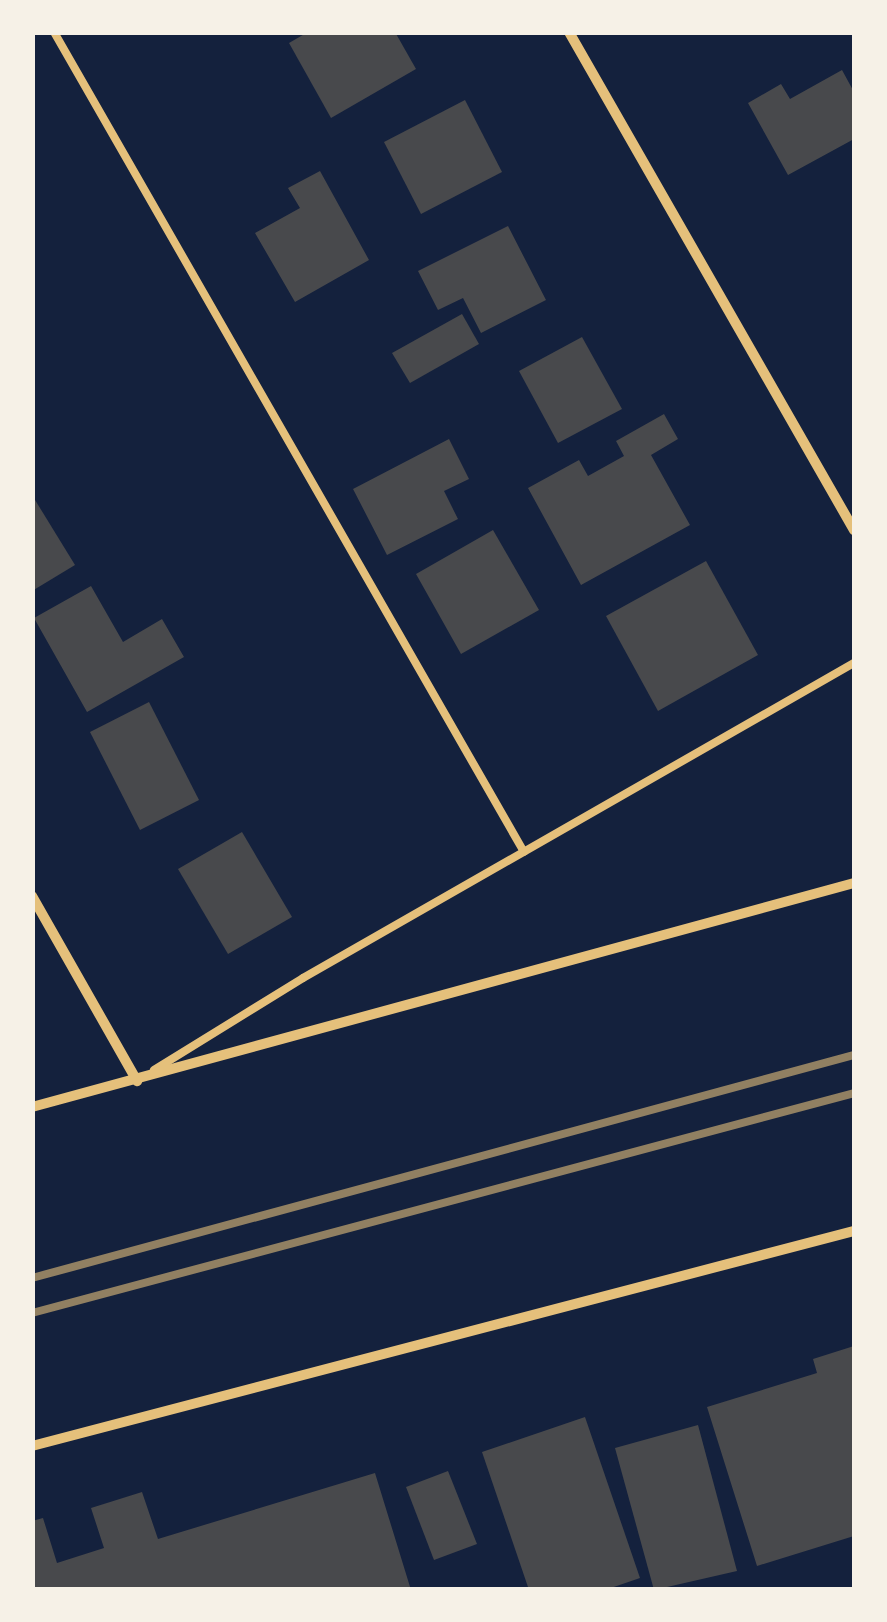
<!DOCTYPE html>
<style>
body{margin:0}
#map{position:relative;width:887px;height:1622px;overflow:hidden;background:#14213d;font-family:"DejaVu Sans",sans-serif}
div>[style]{position:absolute}
.building>*{inset:0;background:#48494c}
.service>*{height:8px;margin:-4px;padding:0 4px;transform-origin:4px;border-radius:4px;background:#e5c07b}
.minor>*{height:10px;margin:-5px;padding:0 5px;transform-origin:5px;border-radius:5px;background:#e5c07b}
.rail>*{height:8px;margin:-4px;padding:0 4px;transform-origin:4px;border-radius:4px;background:#918062}
span{translate:-50% -50%;white-space:nowrap;text-align:center;line-height:1.15;-webkit-text-stroke:10px #f6f1e7;paint-order:stroke}
.frame{position:absolute;inset:0;border:35px solid #f6f1e7;pointer-events:none}
</style>
<div id="map">
<div class="building">
<div style="clip-path:polygon(308px 32px,395px 32px,416px 69px,331px 118px,289px 43px)"></div>
<div style="clip-path:polygon(842px 70px,854px 92px,854px 139px,788px 175px,748px 103px,781px 84px,790px 99px)"></div>
<div style="clip-path:polygon(465px 100px,502px 172px,421px 214px,384px 142px)"></div>
<div style="clip-path:polygon(320px 171px,369px 260px,295px 302px,255px 233px,300px 208px,288px 188px)"></div>
<div style="clip-path:polygon(508px 226px,546px 300px,481px 333px,463px 298px,438px 310px,418px 271px)"></div>
<div style="clip-path:polygon(462px 314px,479px 344px,410px 383px,392px 353px)"></div>
<div style="clip-path:polygon(582px 337px,622px 409px,558px 443px,519px 371px)"></div>
<div style="clip-path:polygon(664px 414px,678px 439px,651px 455px,690px 525px,581px 585px,528px 488px,579px 460px,588px 476px,624px 456px,616px 441px)"></div>
<div style="clip-path:polygon(449px 439px,469px 479px,444px 491px,458px 519px,387px 555px,353px 489px)"></div>
<div style="clip-path:polygon(32px 495px,75px 565px,32px 591px)"></div>
<div style="clip-path:polygon(493px 530px,539px 610px,461px 654px,416px 574px)"></div>
<div style="clip-path:polygon(706px 561px,758px 655px,658px 711px,606px 616px)"></div>
<div style="clip-path:polygon(91px 586px,123px 642px,162px 619px,184px 657px,87px 712px,34px 618px)"></div>
<div style="clip-path:polygon(149px 702px,199px 800px,140px 830px,90px 732px)"></div>
<div style="clip-path:polygon(242px 832px,292px 917px,228px 954px,178px 869px)"></div>
<div style="clip-path:polygon(854px 1346px,854px 1536px,757px 1566px,707px 1407px,817px 1373px,813px 1359px)"></div>
<div style="clip-path:polygon(585px 1417px,640px 1578px,605px 1590px,529px 1590px,482px 1452px)"></div>
<div style="clip-path:polygon(698px 1425px,737px 1571px,654px 1590px,615px 1448px)"></div>
<div style="clip-path:polygon(448px 1471px,477px 1544px,434px 1560px,406px 1487px)"></div>
<div style="clip-path:polygon(375px 1473px,411px 1590px,32px 1590px,32px 1521px,43px 1518px,57px 1563px,104px 1548px,91px 1508px,142px 1492px,158px 1539px)"></div>
</div>
<div class="service">
<div style="left:54px;top:32px;width:945px;rotate:60.18deg"></div>
<div style="left:154px;top:1070px;width:175px;rotate:-31.7deg"></div>
<div style="left:303px;top:978px;width:635px;rotate:-29.76deg"></div>
</div>
<div class="minor">
<div style="left:569px;top:32px;width:574px;rotate:60.22deg"></div>
<div style="left:32px;top:896px;width:213px;rotate:60.4deg"></div>
<div style="left:32px;top:1107px;width:852px;rotate:-15.24deg"></div>
<div style="left:32px;top:1446px;width:850px;rotate:-14.66deg"></div>
</div>
<div class="rail">
<div style="left:32px;top:1278px;width:852px;rotate:-15.18deg"></div>
<div style="left:32px;top:1313px;width:851px;rotate:-14.98deg"></div>
</div>
<div class="frame"></div>
</div>
